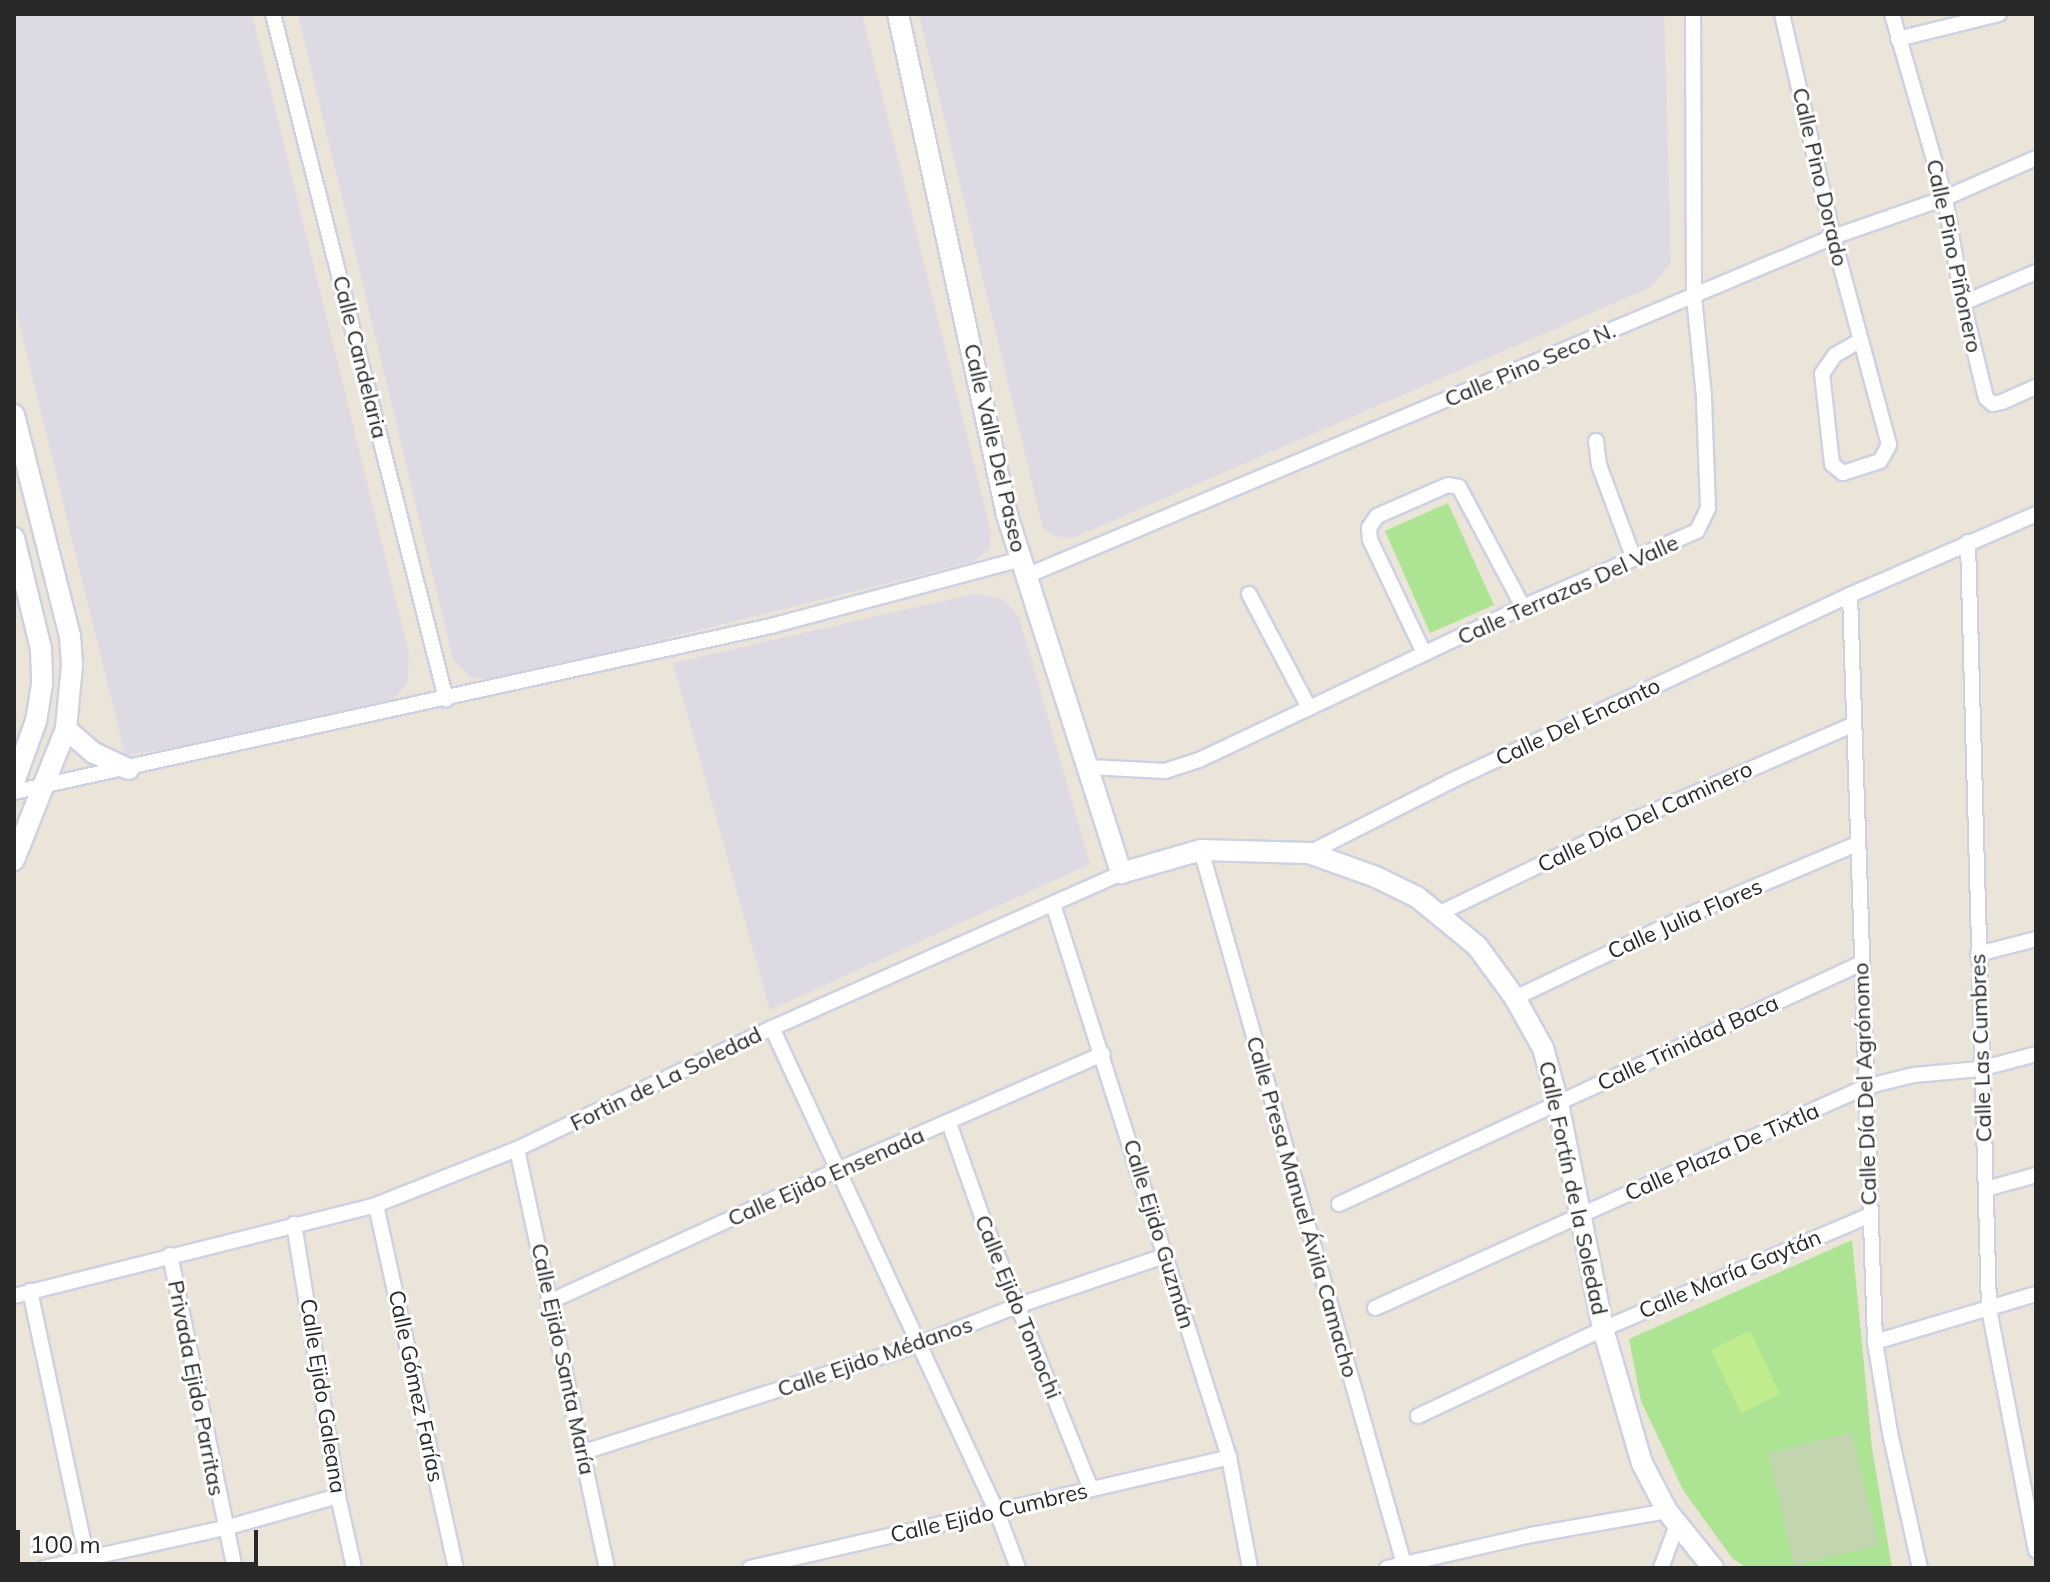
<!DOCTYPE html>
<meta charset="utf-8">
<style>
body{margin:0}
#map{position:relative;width:2050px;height:1582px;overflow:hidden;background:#ebe4d9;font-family:Mulish,sans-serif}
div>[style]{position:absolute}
.industrial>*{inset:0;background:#dddae3}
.green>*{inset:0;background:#ace493}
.cemetery>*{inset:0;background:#c1d6af}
.pitch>*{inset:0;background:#c1ec8e}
.roads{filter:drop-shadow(2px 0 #ced1e2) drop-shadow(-2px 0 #ced1e2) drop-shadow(0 2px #ced1e2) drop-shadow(0 -2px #ced1e2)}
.street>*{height:14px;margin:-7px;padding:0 7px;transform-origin:7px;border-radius:7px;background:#fff}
.secondary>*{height:20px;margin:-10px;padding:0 10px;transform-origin:10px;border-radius:10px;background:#fff}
span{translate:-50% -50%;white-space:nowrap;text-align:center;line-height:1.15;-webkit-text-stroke:6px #fff;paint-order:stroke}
.street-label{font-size:22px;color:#282828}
.frame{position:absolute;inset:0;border:16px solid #282828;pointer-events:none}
.scale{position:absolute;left:16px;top:1530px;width:242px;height:36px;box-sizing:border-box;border:4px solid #282828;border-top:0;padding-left:10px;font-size:24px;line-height:28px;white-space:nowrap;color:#282828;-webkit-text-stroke:6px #fff;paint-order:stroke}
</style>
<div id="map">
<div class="industrial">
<div style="clip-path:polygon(14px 14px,252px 14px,409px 654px,407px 683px,392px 701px,205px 743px,125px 755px,14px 302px)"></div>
<div style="clip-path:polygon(298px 14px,862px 14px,991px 532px,989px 549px,975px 561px,538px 670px,498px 678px,472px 678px,453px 660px)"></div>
<div style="clip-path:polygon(919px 14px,1664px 14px,1671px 263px,1651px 287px,1073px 538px,1055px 536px,1043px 528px)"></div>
<div style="clip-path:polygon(974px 594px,1003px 599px,1019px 617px,1090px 864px,770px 1010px,673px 663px)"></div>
</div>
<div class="green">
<div style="clip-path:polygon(1448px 503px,1494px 605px,1430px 633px,1385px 531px)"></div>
<div style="clip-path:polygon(1852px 1240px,1872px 1448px,1892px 1568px,1747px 1568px,1732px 1558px,1683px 1490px,1641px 1401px,1629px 1339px)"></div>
</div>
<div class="cemetery">
<div style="clip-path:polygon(1852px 1432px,1879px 1545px,1794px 1566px,1768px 1453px)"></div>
</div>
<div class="pitch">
<div style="clip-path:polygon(1750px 1331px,1780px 1394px,1741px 1413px,1711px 1350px)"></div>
</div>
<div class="roads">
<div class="street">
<div style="left:273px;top:14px;width:707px;rotate:75.83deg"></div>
<div style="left:1782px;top:14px;width:229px;rotate:77.1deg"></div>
<div style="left:1833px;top:237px;width:215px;rotate:74.9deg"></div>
<div style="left:1889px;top:445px;width:18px;rotate:119deg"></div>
<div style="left:1880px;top:461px;width:39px;rotate:162deg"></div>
<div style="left:1843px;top:473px;width:14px;rotate:-141deg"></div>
<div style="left:1832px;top:464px;width:91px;rotate:-96.3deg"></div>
<div style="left:1822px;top:374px;width:23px;rotate:-56deg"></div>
<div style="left:1835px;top:355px;width:30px;rotate:-30deg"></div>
<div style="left:1892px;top:14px;width:191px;rotate:73.9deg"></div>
<div style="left:1945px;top:198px;width:107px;rotate:80.3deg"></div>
<div style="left:1963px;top:303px;width:98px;rotate:76.4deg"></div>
<div style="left:1986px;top:398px;width:9px;rotate:41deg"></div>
<div style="left:1993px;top:404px;width:9px;rotate:-13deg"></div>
<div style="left:2002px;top:402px;width:37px;rotate:-24deg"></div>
<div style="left:1898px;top:39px;width:104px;rotate:-13.9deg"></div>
<div style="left:1963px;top:303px;width:79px;rotate:-23deg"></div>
<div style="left:1596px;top:441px;width:24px;rotate:83deg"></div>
<div style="left:1599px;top:465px;width:100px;rotate:69.6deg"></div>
<div style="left:1968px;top:542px;width:767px;rotate:88.43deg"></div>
<div style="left:1989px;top:1309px;width:246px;rotate:79deg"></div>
<div style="left:1026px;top:576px;width:875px;rotate:-22.79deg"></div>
<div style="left:1833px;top:237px;width:119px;rotate:-19.2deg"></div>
<div style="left:1945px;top:198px;width:99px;rotate:-23.7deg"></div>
<div style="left:1249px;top:594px;width:129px;rotate:62.2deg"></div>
<div style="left:1850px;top:595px;width:747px;rotate:88.08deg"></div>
<div style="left:1875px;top:1342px;width:92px;rotate:80.6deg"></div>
<div style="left:1890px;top:1433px;width:138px;rotate:77.5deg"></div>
<div style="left:1424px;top:653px;width:125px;rotate:-115.5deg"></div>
<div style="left:1370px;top:540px;width:12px;rotate:-95deg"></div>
<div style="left:1369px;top:528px;width:14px;rotate:-56deg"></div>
<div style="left:1377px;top:516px;width:77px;rotate:-23.6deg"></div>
<div style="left:1448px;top:485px;width:11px;rotate:10deg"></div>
<div style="left:1459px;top:487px;width:136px;rotate:61.9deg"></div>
<div style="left:1090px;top:767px;width:75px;rotate:3.1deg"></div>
<div style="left:1165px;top:771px;width:36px;rotate:-18deg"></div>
<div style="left:1199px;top:760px;width:358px;rotate:-25.3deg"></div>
<div style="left:1523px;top:607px;width:190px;rotate:-23.6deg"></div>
<div style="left:1697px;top:531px;width:25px;rotate:-64deg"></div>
<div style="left:1708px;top:508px;width:111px;rotate:-92.1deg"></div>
<div style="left:1704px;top:397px;width:101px;rotate:-95.7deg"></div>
<div style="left:1694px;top:296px;width:282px;rotate:-90.2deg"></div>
<div style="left:14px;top:792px;width:775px;rotate:-12.37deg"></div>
<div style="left:771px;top:626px;width:259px;rotate:-15deg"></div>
<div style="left:1201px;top:850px;width:742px;rotate:74.13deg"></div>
<div style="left:1309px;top:853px;width:159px;rotate:-26.9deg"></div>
<div style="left:1451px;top:781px;width:440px;rotate:-25deg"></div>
<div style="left:1850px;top:595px;width:203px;rotate:-23.5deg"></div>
<div style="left:1053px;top:904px;width:580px;rotate:72.35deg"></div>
<div style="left:1229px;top:1457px;width:113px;rotate:79.3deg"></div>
<div style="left:1440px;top:913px;width:210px;rotate:-25.7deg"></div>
<div style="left:1629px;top:822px;width:243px;rotate:-23.5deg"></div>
<div style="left:1978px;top:954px;width:60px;rotate:-14.5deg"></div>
<div style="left:1515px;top:998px;width:195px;rotate:-25.5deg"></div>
<div style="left:1691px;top:914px;width:180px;rotate:-22.9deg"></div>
<div style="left:772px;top:1028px;width:534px;rotate:65.07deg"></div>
<div style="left:997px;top:1512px;width:60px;rotate:69.4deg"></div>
<div style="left:949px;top:1123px;width:96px;rotate:70.6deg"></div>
<div style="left:981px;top:1214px;width:296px;rotate:68.2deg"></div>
<div style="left:517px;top:1149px;width:429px;rotate:77.9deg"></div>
<div style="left:1986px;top:1189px;width:52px;rotate:-15.6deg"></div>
<div style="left:1339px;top:1204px;width:576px;rotate:-24.74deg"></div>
<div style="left:376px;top:1205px;width:372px;rotate:77.6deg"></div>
<div style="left:294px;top:1224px;width:276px;rotate:80.8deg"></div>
<div style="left:338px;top:1496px;width:74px;rotate:77.5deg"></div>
<div style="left:170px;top:1255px;width:320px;rotate:78.3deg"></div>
<div style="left:30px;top:1291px;width:283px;rotate:78deg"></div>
<div style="left:14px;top:1296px;width:373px;rotate:-14.1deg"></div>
<div style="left:376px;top:1205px;width:152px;rotate:-21.7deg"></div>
<div style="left:517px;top:1149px;width:282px;rotate:-25.4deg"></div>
<div style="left:772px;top:1028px;width:382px;rotate:-23.9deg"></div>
<div style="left:549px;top:1302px;width:317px;rotate:-24.6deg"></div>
<div style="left:837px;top:1170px;width:290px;rotate:-23.6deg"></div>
<div style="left:1375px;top:1308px;width:538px;rotate:-24.28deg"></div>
<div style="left:1865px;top:1087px;width:50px;rotate:-13.8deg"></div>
<div style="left:1914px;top:1075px;width:66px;rotate:-5.2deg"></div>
<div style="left:1980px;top:1069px;width:58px;rotate:-15deg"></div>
<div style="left:1875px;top:1342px;width:168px;rotate:-16.6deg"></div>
<div style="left:1418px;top:1416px;width:204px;rotate:-25.2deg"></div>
<div style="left:1603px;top:1329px;width:290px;rotate:-23.1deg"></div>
<div style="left:584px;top:1452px;width:350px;rotate:-17.8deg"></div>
<div style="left:917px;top:1345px;width:107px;rotate:-21.3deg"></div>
<div style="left:1017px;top:1306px;width:156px;rotate:-18.7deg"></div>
<div style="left:44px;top:1568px;width:185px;rotate:-12.5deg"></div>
<div style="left:225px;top:1528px;width:117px;rotate:-15.8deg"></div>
<div style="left:750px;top:1568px;width:492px;rotate:-13deg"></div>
<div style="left:1387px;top:1568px;width:148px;rotate:-12.9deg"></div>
<div style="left:1531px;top:1535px;width:138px;rotate:-10deg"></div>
<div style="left:1661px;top:1568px;width:46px;rotate:-69.6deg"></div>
</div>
<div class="secondary">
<div style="left:898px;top:14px;width:513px;rotate:77.73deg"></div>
<div style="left:1007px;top:515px;width:376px;rotate:72.3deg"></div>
<div style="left:1121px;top:873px;width:83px;rotate:-16deg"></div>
<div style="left:1201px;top:850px;width:108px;rotate:1.6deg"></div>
<div style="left:1309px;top:853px;width:71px;rotate:19.7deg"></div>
<div style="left:1376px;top:877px;width:46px;rotate:26deg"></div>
<div style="left:1417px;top:897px;width:77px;rotate:39.2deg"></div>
<div style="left:1477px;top:946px;width:64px;rotate:53.8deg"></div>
<div style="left:1515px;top:998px;width:57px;rotate:60.8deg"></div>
<div style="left:1543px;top:1048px;width:57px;rotate:74.7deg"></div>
<div style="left:1558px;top:1103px;width:230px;rotate:78.7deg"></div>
<div style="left:1603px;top:1329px;width:140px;rotate:73.8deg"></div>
<div style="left:1642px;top:1463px;width:54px;rotate:62.5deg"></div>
<div style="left:1667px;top:1511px;width:73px;rotate:51.1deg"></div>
<div style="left:14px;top:415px;width:228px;rotate:75.8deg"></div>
<div style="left:70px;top:636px;width:29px;rotate:86deg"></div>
<div style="left:72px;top:665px;width:64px;rotate:95.4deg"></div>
<div style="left:66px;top:729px;width:141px;rotate:111.7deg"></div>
<div style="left:14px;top:538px;width:114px;rotate:76.3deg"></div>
<div style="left:41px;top:649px;width:35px;rotate:88deg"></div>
<div style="left:42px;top:684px;width:37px;rotate:99deg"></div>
<div style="left:36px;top:721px;width:65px;rotate:109.8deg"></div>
<div style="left:66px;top:729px;width:37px;rotate:41deg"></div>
<div style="left:94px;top:753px;width:38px;rotate:25deg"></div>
</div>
</div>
<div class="street-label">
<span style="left:1820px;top:177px;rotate:77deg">Calle Pino Dorado</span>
<span style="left:1954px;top:256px;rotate:78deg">Calle Pino Piñonero</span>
<span style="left:360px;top:357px;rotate:76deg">Calle Candelaria</span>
<span style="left:1530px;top:365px;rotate:-23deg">Calle Pino Seco N.</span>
<span style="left:995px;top:448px;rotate:77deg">Calle Valle Del Paseo</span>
<span style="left:1568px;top:590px;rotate:-24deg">Calle Terrazas Del Valle</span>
<span style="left:1578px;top:722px;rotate:-25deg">Calle Del Encanto</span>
<span style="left:1645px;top:817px;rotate:-25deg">Calle Día Del Caminero</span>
<span style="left:1685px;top:919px;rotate:-24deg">Calle Julia Flores</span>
<span style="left:1688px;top:1043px;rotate:-25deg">Calle Trinidad Baca</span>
<span style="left:1981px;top:1048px;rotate:-92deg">Calle Las Cumbres</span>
<span style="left:666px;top:1079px;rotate:-26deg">Fortin de La Soledad</span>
<span style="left:1865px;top:1084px;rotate:-92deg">Calle Día Del Agrónomo</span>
<span style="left:1722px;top:1152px;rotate:-24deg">Calle Plaza De Tixtla</span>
<span style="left:826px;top:1177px;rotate:-24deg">Calle Ejido Ensenada</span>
<span style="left:1573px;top:1188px;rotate:78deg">Calle Fortín de la Soledad</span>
<span style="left:1302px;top:1207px;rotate:74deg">Calle Presa Manuel Ávila Camacho</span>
<span style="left:1159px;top:1234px;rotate:73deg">Calle Ejido Guzmán</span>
<span style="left:1730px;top:1274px;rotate:-23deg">Calle María Gaytán</span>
<span style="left:1018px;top:1307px;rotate:68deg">Calle Ejido Tomochi</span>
<span style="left:875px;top:1357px;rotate:-19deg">Calle Ejido Médanos</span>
<span style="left:563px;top:1359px;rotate:78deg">Calle Ejido Santa María</span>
<span style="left:416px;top:1386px;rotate:78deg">Calle Gómez Farías</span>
<span style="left:196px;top:1388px;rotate:79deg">Privada Ejido Parritas</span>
<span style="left:323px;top:1396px;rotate:81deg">Calle Ejido Galeana</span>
<span style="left:989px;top:1513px;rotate:-13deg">Calle Ejido Cumbres</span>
</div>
<div class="frame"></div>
<div class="scale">100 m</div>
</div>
